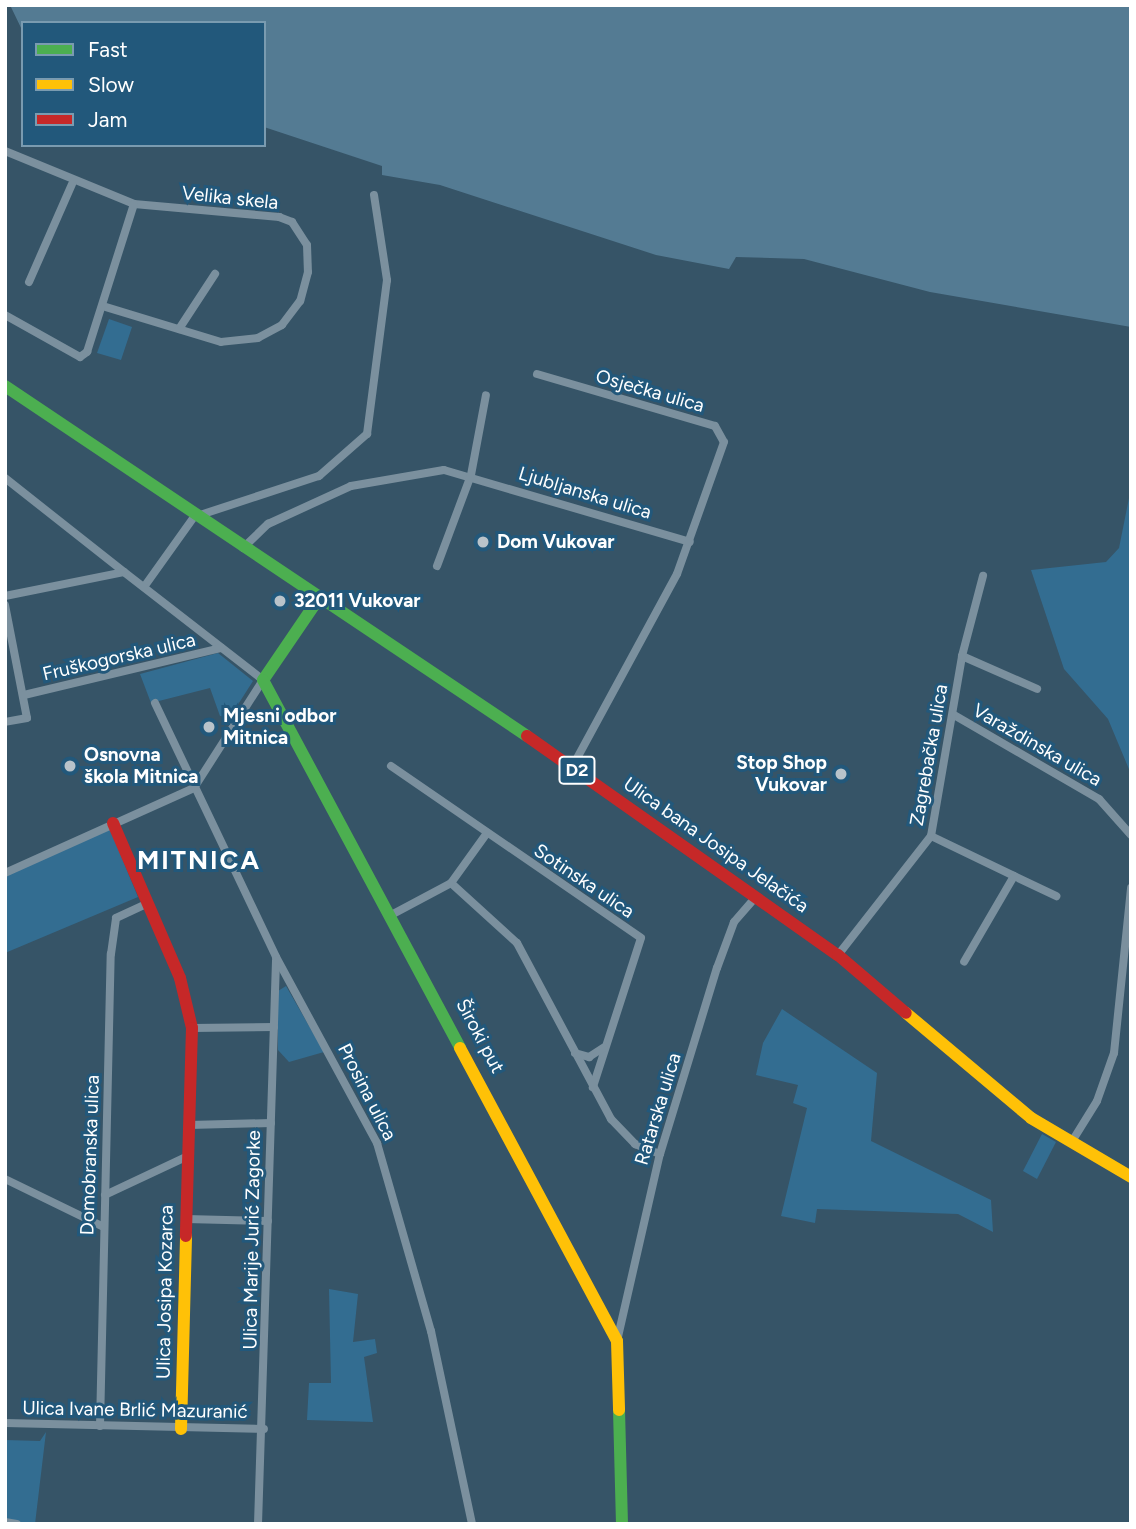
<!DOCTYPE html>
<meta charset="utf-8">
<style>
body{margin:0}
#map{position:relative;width:1136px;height:1529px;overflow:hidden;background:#365467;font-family:Figtree,sans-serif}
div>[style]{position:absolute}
.green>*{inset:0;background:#336d91}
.water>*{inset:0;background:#547b93}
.street>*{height:8px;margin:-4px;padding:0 4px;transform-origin:4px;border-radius:4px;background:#7b909e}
.fast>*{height:12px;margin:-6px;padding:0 6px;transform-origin:6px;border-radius:6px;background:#4caf50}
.slow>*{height:12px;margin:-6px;padding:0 6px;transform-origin:6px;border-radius:6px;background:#ffc107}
.jam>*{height:12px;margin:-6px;padding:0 6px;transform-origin:6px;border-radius:6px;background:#c62828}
.dots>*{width:19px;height:19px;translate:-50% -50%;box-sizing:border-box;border:4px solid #22587b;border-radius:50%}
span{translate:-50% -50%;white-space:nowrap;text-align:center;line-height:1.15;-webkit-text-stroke:6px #22587b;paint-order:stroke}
.shield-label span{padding:2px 5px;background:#22587b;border:2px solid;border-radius:5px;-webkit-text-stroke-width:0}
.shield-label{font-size:18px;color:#fff;font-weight:700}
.street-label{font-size:19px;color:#fff}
.poi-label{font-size:19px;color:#fff;font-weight:700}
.left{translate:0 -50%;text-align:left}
.right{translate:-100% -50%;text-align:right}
.district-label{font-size:26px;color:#fff;font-weight:700;letter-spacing:2px}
.frame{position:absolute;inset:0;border:7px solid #fff;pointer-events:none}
.legend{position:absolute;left:21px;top:21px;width:245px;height:126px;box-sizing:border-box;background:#22587b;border:2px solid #7a9bb0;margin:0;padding:9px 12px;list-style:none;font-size:21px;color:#fff}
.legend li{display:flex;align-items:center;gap:14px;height:35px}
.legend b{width:35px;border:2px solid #7a9bb0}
</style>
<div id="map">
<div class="green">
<div style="clip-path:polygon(109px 319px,132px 327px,121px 360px,97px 353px)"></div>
<div style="clip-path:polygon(1131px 488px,1131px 774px,1108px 719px,1064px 669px,1031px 570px,1106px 562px,1119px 548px)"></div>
<div style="clip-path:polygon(218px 653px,253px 681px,230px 717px,220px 716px,210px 688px,151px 703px,140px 674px)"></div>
<div style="clip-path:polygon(110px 829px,138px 897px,5px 953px,5px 876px)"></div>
<div style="clip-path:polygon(286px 986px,324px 1052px,289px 1062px,278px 1050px,278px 991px)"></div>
<div style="clip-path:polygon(782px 1009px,877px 1073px,871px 1141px,991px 1200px,993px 1232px,958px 1214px,817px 1209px,815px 1223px,781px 1216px,807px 1108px,793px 1103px,798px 1085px,756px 1075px,763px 1043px)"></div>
<div style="clip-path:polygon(1042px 1134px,1056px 1142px,1037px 1179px,1023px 1171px)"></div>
<div style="clip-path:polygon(329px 1289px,358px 1294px,353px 1342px,375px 1339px,377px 1353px,364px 1357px,373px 1422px,307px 1420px,309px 1383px,331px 1383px)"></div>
<div style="clip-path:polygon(46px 1432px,35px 1524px,5px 1520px,5px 1440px,40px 1441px)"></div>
</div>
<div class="water">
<div style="clip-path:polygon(10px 5px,1131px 5px,1131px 327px,930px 292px,804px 259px,736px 257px,729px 269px,656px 255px,440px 185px,382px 175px,382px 166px,264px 127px,264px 23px,23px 23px,23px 32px)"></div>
</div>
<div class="street">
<div style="left:5px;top:151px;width:139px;rotate:22.3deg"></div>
<div style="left:134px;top:204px;width:146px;rotate:5.1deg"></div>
<div style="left:279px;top:217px;width:14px;rotate:21deg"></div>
<div style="left:292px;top:222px;width:27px;rotate:57deg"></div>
<div style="left:307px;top:245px;width:27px;rotate:88deg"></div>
<div style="left:308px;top:272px;width:30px;rotate:105deg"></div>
<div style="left:300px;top:301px;width:30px;rotate:127deg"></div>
<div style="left:282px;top:325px;width:27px;rotate:152deg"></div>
<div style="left:258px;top:338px;width:37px;rotate:174deg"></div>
<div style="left:221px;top:342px;width:120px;rotate:-163.1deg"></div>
<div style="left:29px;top:282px;width:107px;rotate:-66.3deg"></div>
<div style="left:5px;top:315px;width:86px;rotate:29.2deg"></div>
<div style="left:80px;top:357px;width:9px;rotate:-36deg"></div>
<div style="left:87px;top:352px;width:155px;rotate:-72.4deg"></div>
<div style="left:179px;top:329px;width:66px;rotate:-56.8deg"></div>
<div style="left:537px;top:374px;width:185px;rotate:16.3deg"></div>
<div style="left:715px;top:426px;width:18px;rotate:61deg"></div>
<div style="left:724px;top:442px;width:140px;rotate:109.6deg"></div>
<div style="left:677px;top:574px;width:220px;rotate:118.5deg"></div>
<div style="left:5px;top:478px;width:152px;rotate:38.3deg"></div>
<div style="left:243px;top:548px;width:35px;rotate:-44deg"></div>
<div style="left:268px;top:524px;width:91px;rotate:-24.6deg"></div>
<div style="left:351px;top:486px;width:94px;rotate:-9.8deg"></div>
<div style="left:444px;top:470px;width:256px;rotate:16.3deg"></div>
<div style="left:437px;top:566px;width:97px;rotate:-69.5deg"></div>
<div style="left:471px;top:475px;width:81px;rotate:-79.4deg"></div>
<div style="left:144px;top:587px;width:86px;rotate:-54.5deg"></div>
<div style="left:194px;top:517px;width:132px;rotate:-18.2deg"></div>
<div style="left:319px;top:476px;width:64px;rotate:-41.2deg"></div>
<div style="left:367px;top:434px;width:155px;rotate:-82.6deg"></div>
<div style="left:387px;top:280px;width:86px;rotate:-98.7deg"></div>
<div style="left:5px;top:596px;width:121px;rotate:-11.4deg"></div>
<div style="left:124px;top:572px;width:176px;rotate:37.8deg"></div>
<div style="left:263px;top:680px;width:128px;rotate:122.6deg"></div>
<div style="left:194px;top:788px;width:207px;rotate:155.8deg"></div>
<div style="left:5px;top:605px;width:115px;rotate:79deg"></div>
<div style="left:27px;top:718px;width:22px;rotate:170deg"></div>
<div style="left:962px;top:656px;width:82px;rotate:23.7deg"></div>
<div style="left:24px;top:695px;width:203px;rotate:-13.4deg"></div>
<div style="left:155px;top:703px;width:281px;rotate:64.5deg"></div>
<div style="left:276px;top:957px;width:212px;rotate:61.5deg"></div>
<div style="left:377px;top:1143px;width:196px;rotate:74deg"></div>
<div style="left:431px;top:1331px;width:197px;rotate:78deg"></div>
<div style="left:954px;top:715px;width:168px;rotate:30.1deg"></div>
<div style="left:1099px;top:799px;width:48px;rotate:48.4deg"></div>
<div style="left:391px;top:766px;width:303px;rotate:34.5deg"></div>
<div style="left:641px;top:938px;width:157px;rotate:107.9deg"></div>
<div style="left:931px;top:836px;width:92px;rotate:25.7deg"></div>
<div style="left:1014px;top:876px;width:99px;rotate:120.2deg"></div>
<div style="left:1014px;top:876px;width:47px;rotate:25.5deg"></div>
<div style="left:451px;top:883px;width:89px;rotate:42.3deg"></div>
<div style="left:517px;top:943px;width:200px;rotate:61.9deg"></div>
<div style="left:611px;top:1119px;width:35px;rotate:46deg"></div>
<div style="left:635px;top:1144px;width:27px;rotate:22deg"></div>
<div style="left:393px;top:914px;width:66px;rotate:-28.1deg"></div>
<div style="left:451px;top:883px;width:62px;rotate:-54.2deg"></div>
<div style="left:838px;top:955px;width:151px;rotate:-52deg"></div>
<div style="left:931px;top:836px;width:183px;rotate:-80.2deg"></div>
<div style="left:962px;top:656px;width:83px;rotate:-75.3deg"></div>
<div style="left:192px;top:1028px;width:82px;rotate:-0.7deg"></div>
<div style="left:575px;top:1053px;width:15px;rotate:16deg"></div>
<div style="left:589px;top:1057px;width:17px;rotate:-33deg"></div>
<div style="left:189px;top:1125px;width:82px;rotate:-1.4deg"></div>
<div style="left:1071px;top:1143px;width:49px;rotate:-58.2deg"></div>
<div style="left:1097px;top:1101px;width:51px;rotate:-70.5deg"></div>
<div style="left:1114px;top:1053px;width:166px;rotate:-84.1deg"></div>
<div style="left:5px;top:1179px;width:110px;rotate:25.9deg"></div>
<div style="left:105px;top:1195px;width:92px;rotate:-25.2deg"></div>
<div style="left:186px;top:1219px;width:82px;rotate:1.4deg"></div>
<div style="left:617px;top:1341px;width:192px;rotate:-77.1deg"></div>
<div style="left:660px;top:1154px;width:195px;rotate:-73deg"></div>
<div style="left:717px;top:968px;width:49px;rotate:-69.7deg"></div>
<div style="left:734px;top:922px;width:33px;rotate:-49deg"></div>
<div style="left:5px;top:1423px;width:259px;rotate:1.3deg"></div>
<div style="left:100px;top:1426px;width:472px;rotate:-88.7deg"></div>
<div style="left:111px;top:954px;width:36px;rotate:-82deg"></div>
<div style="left:116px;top:918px;width:33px;rotate:-25deg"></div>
<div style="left:5px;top:1522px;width:12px;rotate:9deg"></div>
<div style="left:258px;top:1524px;width:564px;rotate:-88.17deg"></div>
</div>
<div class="fast">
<div style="left:5px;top:386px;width:628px;rotate:33.84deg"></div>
<div style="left:319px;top:598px;width:99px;rotate:124.3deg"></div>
<div style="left:263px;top:680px;width:417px;rotate:61.8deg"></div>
<div style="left:619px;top:1410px;width:114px;rotate:88.5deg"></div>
</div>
<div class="slow">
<div style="left:906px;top:1013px;width:163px;rotate:40deg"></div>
<div style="left:1031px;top:1118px;width:116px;rotate:30.5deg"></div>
<div style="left:460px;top:1048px;width:332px;rotate:61.8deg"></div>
<div style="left:617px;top:1341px;width:69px;rotate:88.3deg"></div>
<div style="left:181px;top:1429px;width:193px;rotate:-88.5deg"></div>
</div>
<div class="jam">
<div style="left:527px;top:736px;width:380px;rotate:35.2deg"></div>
<div style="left:838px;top:955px;width:89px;rotate:40.5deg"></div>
<div style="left:113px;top:823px;width:169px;rotate:66.6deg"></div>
<div style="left:180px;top:978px;width:51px;rotate:76.5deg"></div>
<div style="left:192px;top:1028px;width:208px;rotate:91.7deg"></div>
</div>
<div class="dots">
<div style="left:483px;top:542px;background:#b9c3ca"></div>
<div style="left:280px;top:601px;background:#b9c3ca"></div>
<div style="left:209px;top:727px;background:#b9c3ca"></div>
<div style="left:70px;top:766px;background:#b9c3ca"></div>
<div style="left:841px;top:774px;background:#b9c3ca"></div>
</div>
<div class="shield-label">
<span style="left:577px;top:770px">D2</span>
</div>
<div class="street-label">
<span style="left:230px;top:198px;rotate:6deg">Velika skela</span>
<span style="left:650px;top:391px;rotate:16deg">Osječka ulica</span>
<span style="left:585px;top:493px;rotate:17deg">Ljubljanska ulica</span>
<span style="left:119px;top:657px;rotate:-13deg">Fruškogorska ulica</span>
<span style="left:1037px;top:745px;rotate:30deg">Varaždinska ulica</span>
<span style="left:929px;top:755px;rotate:-80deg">Zagrebačka ulica</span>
<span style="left:716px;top:845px;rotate:35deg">Ulica bana Josipa Jelačića</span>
<span style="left:584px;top:881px;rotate:34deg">Sotinska ulica</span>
<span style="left:480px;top:1036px;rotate:62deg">Široki put</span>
<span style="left:367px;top:1092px;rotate:63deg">Prosina ulica</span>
<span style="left:658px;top:1109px;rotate:-73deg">Ratarska ulica</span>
<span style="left:90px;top:1155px;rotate:-88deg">Domobranska ulica</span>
<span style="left:252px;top:1240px;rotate:-89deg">Ulica Marije Jurić Zagorke</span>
<span style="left:165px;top:1292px;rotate:-89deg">Ulica Josipa Kozarca</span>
<span style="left:135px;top:1410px;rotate:1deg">Ulica Ivane Brlić Mazuranić</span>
</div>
<div class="poi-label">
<span class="left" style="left:497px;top:542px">Dom Vukovar</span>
<span class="left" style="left:294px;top:601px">32011 Vukovar</span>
<span class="left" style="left:223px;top:727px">Mjesni odbor<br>Mitnica</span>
<span class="left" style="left:84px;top:766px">Osnovna<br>škola Mitnica</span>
<span class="right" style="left:827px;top:774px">Stop Shop<br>Vukovar</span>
</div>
<div class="district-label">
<span style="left:199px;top:861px">MITNICA</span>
</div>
<div class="frame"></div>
<ul class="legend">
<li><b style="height:9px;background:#4caf50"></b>Fast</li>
<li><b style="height:9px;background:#ffc107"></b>Slow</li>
<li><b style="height:9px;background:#c62828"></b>Jam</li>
</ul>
</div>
